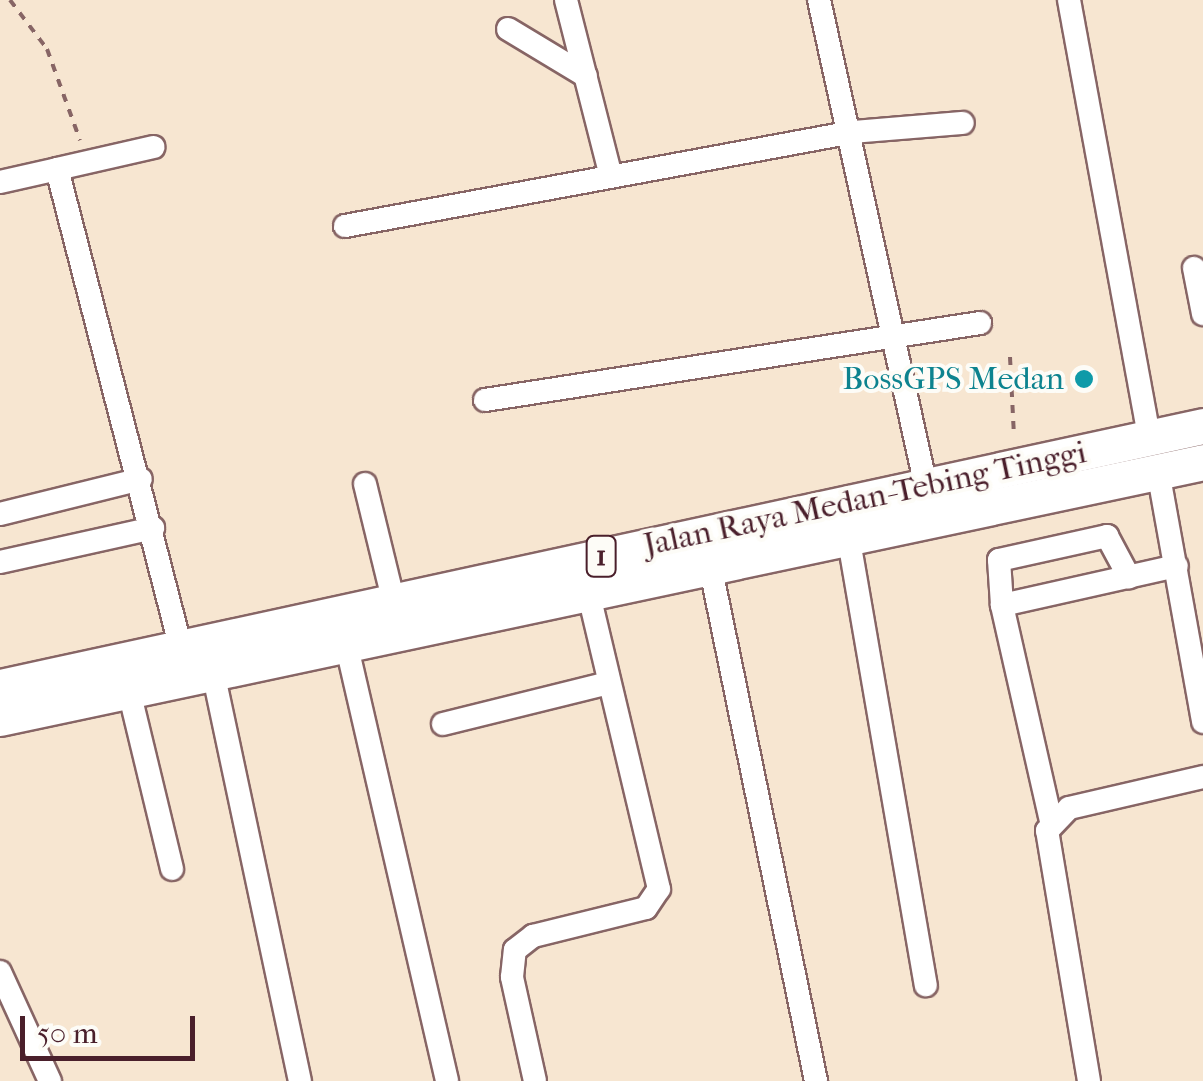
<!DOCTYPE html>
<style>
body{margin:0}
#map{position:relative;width:1203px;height:1081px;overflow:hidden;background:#f7e6d1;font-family:"IM FELL French Canon",serif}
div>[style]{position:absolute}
.path>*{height:4px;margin-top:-2px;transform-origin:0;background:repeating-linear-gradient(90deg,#876565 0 8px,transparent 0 16px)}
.roads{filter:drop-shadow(2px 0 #876565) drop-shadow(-2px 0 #876565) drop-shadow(0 2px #876565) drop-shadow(0 -2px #876565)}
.minor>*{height:22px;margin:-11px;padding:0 11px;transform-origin:11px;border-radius:11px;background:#fff}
.highway>*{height:35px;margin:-17.5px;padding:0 17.5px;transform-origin:17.5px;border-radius:17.5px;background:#fff}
.dots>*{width:28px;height:28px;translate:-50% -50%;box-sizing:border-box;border:5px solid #fdfcf7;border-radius:50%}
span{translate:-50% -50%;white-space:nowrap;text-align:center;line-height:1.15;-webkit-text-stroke:8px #fdfcf7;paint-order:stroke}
.shield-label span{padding:2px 8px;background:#fdfcf7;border:2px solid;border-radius:8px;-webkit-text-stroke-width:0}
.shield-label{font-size:30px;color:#4a1f2b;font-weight:700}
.culture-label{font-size:32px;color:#0d838f}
.right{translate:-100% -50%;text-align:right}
.street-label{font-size:32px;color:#4a1f2b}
.scale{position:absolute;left:20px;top:1016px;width:175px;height:45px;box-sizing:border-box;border:5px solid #4a1f2b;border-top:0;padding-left:12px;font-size:30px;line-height:35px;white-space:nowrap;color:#4a1f2b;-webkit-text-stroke:8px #fdfcf7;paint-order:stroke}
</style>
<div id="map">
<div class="path">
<div style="left:10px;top:0;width:61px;rotate:52.9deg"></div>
<div style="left:47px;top:49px;width:97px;rotate:70.1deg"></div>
<div style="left:1010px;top:357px;width:78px;rotate:87.1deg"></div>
</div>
<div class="roads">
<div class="minor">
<div style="left:566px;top:0;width:182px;rotate:75.7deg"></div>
<div style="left:819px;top:0;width:497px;rotate:77.6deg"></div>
<div style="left:1069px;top:0;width:445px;rotate:79.6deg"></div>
<div style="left:508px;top:29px;width:91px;rotate:31.1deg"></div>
<div style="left:57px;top:169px;width:99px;rotate:-12.8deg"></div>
<div style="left:0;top:182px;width:58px;rotate:-12.8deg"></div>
<div style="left:57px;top:169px;width:495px;rotate:75.5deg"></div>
<div style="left:345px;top:226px;width:517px;rotate:-10.48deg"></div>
<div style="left:853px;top:132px;width:110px;rotate:-4.7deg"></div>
<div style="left:1194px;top:268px;width:47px;rotate:78.9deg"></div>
<div style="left:485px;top:400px;width:501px;rotate:-8.84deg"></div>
<div style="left:1158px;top:471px;width:255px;rotate:79.8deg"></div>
<div style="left:365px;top:484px;width:122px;rotate:76.3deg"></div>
<div style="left:0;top:514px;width:145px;rotate:-13.9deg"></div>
<div style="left:848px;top:535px;width:457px;rotate:80.2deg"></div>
<div style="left:0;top:562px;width:157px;rotate:-12.5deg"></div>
<div style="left:710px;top:565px;width:527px;rotate:78.39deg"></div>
<div style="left:1002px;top:605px;width:45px;rotate:-93.8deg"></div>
<div style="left:999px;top:560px;width:111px;rotate:-12.5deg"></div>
<div style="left:1107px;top:536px;width:47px;rotate:61.8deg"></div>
<div style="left:346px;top:643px;width:449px;rotate:77deg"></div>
<div style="left:213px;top:672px;width:418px;rotate:78deg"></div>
<div style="left:129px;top:691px;width:183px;rotate:76.4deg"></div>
<div style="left:443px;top:724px;width:171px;rotate:-13.9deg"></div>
<div style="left:1051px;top:821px;width:221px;rotate:-102.8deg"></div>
<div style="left:1002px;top:605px;width:179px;rotate:-12.6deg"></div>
<div style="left:0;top:972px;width:120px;rotate:65.4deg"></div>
<div style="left:535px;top:1081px;width:107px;rotate:-102.5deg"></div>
<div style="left:512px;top:977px;width:27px;rotate:-84deg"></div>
<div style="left:515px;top:950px;width:23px;rotate:-38deg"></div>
<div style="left:533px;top:936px;width:116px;rotate:-13.9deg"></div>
<div style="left:646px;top:908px;width:23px;rotate:-56deg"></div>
<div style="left:659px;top:889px;width:306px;rotate:-103.4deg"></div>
<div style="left:1089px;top:1081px;width:254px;rotate:-99.5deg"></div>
<div style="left:1047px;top:831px;width:32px;rotate:-46deg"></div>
<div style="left:1069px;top:808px;width:138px;rotate:-13deg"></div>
</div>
<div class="highway">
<div style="left:0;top:687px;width:1231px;rotate:-12.24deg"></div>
<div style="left:0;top:718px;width:1230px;rotate:-12.01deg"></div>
</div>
</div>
<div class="dots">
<div style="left:1084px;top:379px;background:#0f9aa8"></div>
</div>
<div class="shield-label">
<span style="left:601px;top:556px">1</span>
</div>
<div class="culture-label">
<span class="right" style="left:1064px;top:379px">BossGPS Medan</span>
</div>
<div class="street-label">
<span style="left:865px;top:499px;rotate:-12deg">Jalan Raya Medan-Tebing Tinggi</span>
</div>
<div class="scale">50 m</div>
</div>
